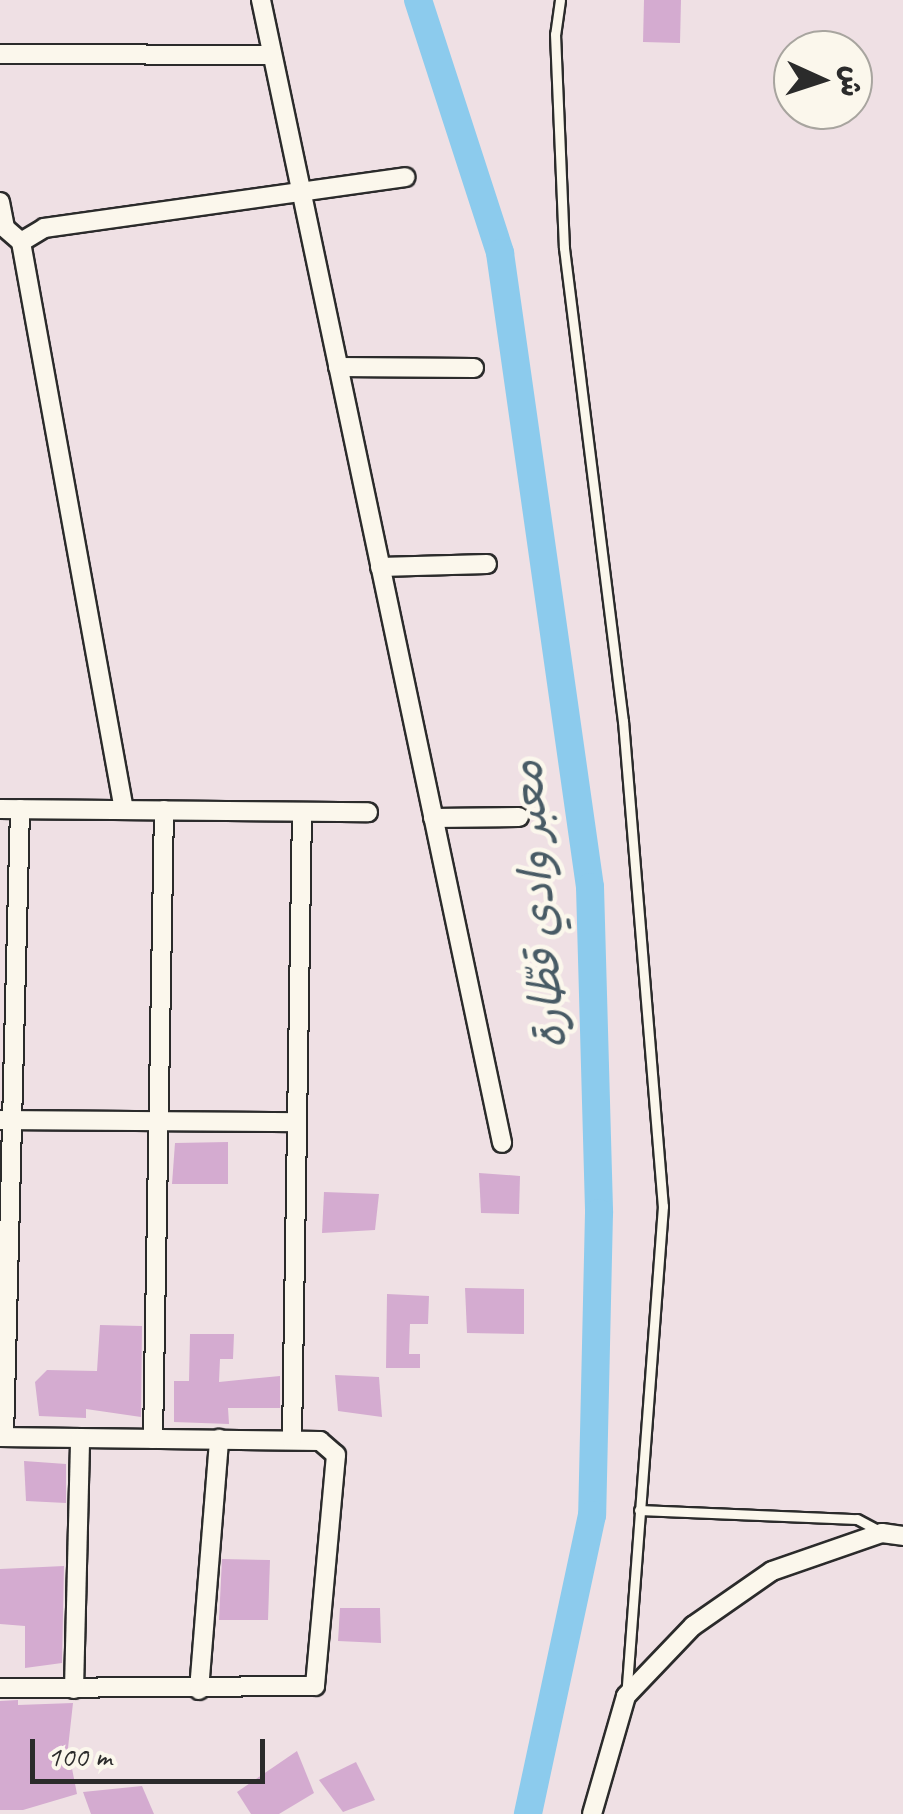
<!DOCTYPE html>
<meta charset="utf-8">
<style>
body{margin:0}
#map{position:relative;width:903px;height:1814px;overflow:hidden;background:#efe0e4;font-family:Caveat,"Playpen Sans Arabic",sans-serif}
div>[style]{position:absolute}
.river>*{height:28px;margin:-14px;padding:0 14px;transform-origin:14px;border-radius:14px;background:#8ccbed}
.building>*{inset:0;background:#d4abd0}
.roads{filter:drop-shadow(2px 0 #2b2b2b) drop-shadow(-2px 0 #2b2b2b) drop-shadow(0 2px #2b2b2b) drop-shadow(0 -2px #2b2b2b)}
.lane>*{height:9px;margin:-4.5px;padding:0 4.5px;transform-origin:4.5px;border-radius:4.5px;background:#fbf7ec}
.street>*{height:18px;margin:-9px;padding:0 9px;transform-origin:9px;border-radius:9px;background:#fbf7ec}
span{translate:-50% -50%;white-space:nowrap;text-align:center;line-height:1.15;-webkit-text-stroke:9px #fbf7ec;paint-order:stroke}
.water-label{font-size:45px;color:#485b65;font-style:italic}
.north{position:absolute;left:773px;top:30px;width:100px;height:100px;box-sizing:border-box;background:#fbf7ec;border:2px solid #a8a59f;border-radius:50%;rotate:93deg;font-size:28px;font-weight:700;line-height:40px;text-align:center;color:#2b2b2b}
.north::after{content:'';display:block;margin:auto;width:35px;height:45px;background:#2b2b2b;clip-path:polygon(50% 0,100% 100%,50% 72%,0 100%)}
.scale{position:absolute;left:30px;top:1739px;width:235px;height:45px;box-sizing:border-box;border:5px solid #2b2b2b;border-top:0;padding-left:12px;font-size:30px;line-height:35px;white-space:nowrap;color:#2b2b2b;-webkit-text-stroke:8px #fbf7ec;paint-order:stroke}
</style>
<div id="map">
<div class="river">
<div style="left:418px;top:0;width:266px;rotate:72deg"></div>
<div style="left:500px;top:253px;width:640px;rotate:81.92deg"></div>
<div style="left:590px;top:887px;width:326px;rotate:88.4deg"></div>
<div style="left:599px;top:1213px;width:302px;rotate:91.3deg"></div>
<div style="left:592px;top:1515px;width:306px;rotate:102.1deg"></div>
</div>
<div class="building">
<div style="clip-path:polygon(644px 0,681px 0,680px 43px,643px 42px)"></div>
<div style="clip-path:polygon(228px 1142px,228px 1184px,172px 1184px,175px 1143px)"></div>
<div style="clip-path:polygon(479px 1173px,520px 1176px,519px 1214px,481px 1213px)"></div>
<div style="clip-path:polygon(324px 1192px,379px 1194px,375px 1230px,322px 1233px)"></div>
<div style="clip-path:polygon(465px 1288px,524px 1289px,524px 1334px,467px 1333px)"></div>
<div style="clip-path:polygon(387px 1294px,429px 1296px,428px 1324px,410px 1324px,409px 1354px,420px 1354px,420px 1368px,386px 1368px)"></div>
<div style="clip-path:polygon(100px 1325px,142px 1326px,141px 1417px,86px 1409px,86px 1418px,39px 1416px,35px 1382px,47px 1370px,97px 1371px)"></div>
<div style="clip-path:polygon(190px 1334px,234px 1334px,233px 1359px,220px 1359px,219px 1382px,280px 1376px,280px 1408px,228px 1408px,229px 1424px,174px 1422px,174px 1381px,189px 1381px)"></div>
<div style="clip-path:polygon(335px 1375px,379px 1377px,382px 1417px,338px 1411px)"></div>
<div style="clip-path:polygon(24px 1461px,66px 1464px,66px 1503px,26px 1501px)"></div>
<div style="clip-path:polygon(222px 1559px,270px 1560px,268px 1620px,219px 1620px)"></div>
<div style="clip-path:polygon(64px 1566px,62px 1663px,25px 1668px,25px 1626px,0 1624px,0 1569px)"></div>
<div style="clip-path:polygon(340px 1608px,380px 1608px,381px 1643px,338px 1641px)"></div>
<div style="clip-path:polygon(18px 1700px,18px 1705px,73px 1703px,68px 1748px,77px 1794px,23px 1810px,0 1810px,0 1701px)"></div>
<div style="clip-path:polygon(297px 1751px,314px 1793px,279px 1814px,251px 1814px,237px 1792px)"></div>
<div style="clip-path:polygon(356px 1762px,375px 1800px,343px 1812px,319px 1780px)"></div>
<div style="clip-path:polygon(142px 1786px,154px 1814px,91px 1814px,83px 1792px)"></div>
</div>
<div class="roads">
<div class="lane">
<div style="left:560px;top:0;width:34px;rotate:98deg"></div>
<div style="left:555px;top:34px;width:214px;rotate:87.6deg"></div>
<div style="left:564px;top:248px;width:477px;rotate:82.9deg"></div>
<div style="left:623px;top:721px;width:487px;rotate:85.3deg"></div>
<div style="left:663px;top:1206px;width:489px;rotate:94.3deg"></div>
<div style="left:639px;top:1510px;width:218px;rotate:2.4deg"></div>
<div style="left:857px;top:1519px;width:26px;rotate:28deg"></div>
</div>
<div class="street">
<div style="left:261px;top:0;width:1168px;rotate:78.09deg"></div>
<div style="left:0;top:54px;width:272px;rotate:0.2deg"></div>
<div style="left:0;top:202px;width:26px;rotate:79deg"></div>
<div style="left:5px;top:228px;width:21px;rotate:41deg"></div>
<div style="left:338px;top:367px;width:136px;rotate:0.4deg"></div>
<div style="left:380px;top:567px;width:107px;rotate:-1.6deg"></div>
<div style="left:0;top:809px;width:368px;rotate:0.5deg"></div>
<div style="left:124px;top:810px;width:577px;rotate:-100.28deg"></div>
<div style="left:21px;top:242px;width:27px;rotate:-31deg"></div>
<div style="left:44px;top:228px;width:365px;rotate:-8deg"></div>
<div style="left:433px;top:818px;width:86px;rotate:-0.7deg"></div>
<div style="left:0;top:1120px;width:297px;rotate:0.4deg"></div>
<div style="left:0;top:1437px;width:320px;rotate:0.7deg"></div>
<div style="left:320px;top:1441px;width:21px;rotate:41deg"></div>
<div style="left:336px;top:1455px;width:232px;rotate:95.2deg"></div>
<div style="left:315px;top:1686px;width:315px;rotate:179.6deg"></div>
<div style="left:4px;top:1437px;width:628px;rotate:-88.54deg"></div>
<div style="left:153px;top:1439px;width:629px;rotate:-89deg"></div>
<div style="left:292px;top:1440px;width:628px;rotate:-89.09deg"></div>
<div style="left:74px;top:1689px;width:251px;rotate:-88.6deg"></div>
<div style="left:199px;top:1690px;width:252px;rotate:-85.4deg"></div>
<div style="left:592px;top:1814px;width:123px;rotate:-73.9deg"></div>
<div style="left:626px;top:1696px;width:97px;rotate:-46.3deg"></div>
<div style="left:693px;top:1626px;width:96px;rotate:-34.8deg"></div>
<div style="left:772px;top:1571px;width:116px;rotate:-19.1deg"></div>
<div style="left:882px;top:1533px;width:21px;rotate:8deg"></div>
</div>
</div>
<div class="water-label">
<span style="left:539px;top:905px;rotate:-95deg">معبر وادي قطّارة</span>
</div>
<div class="north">ش</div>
<div class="scale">100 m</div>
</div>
